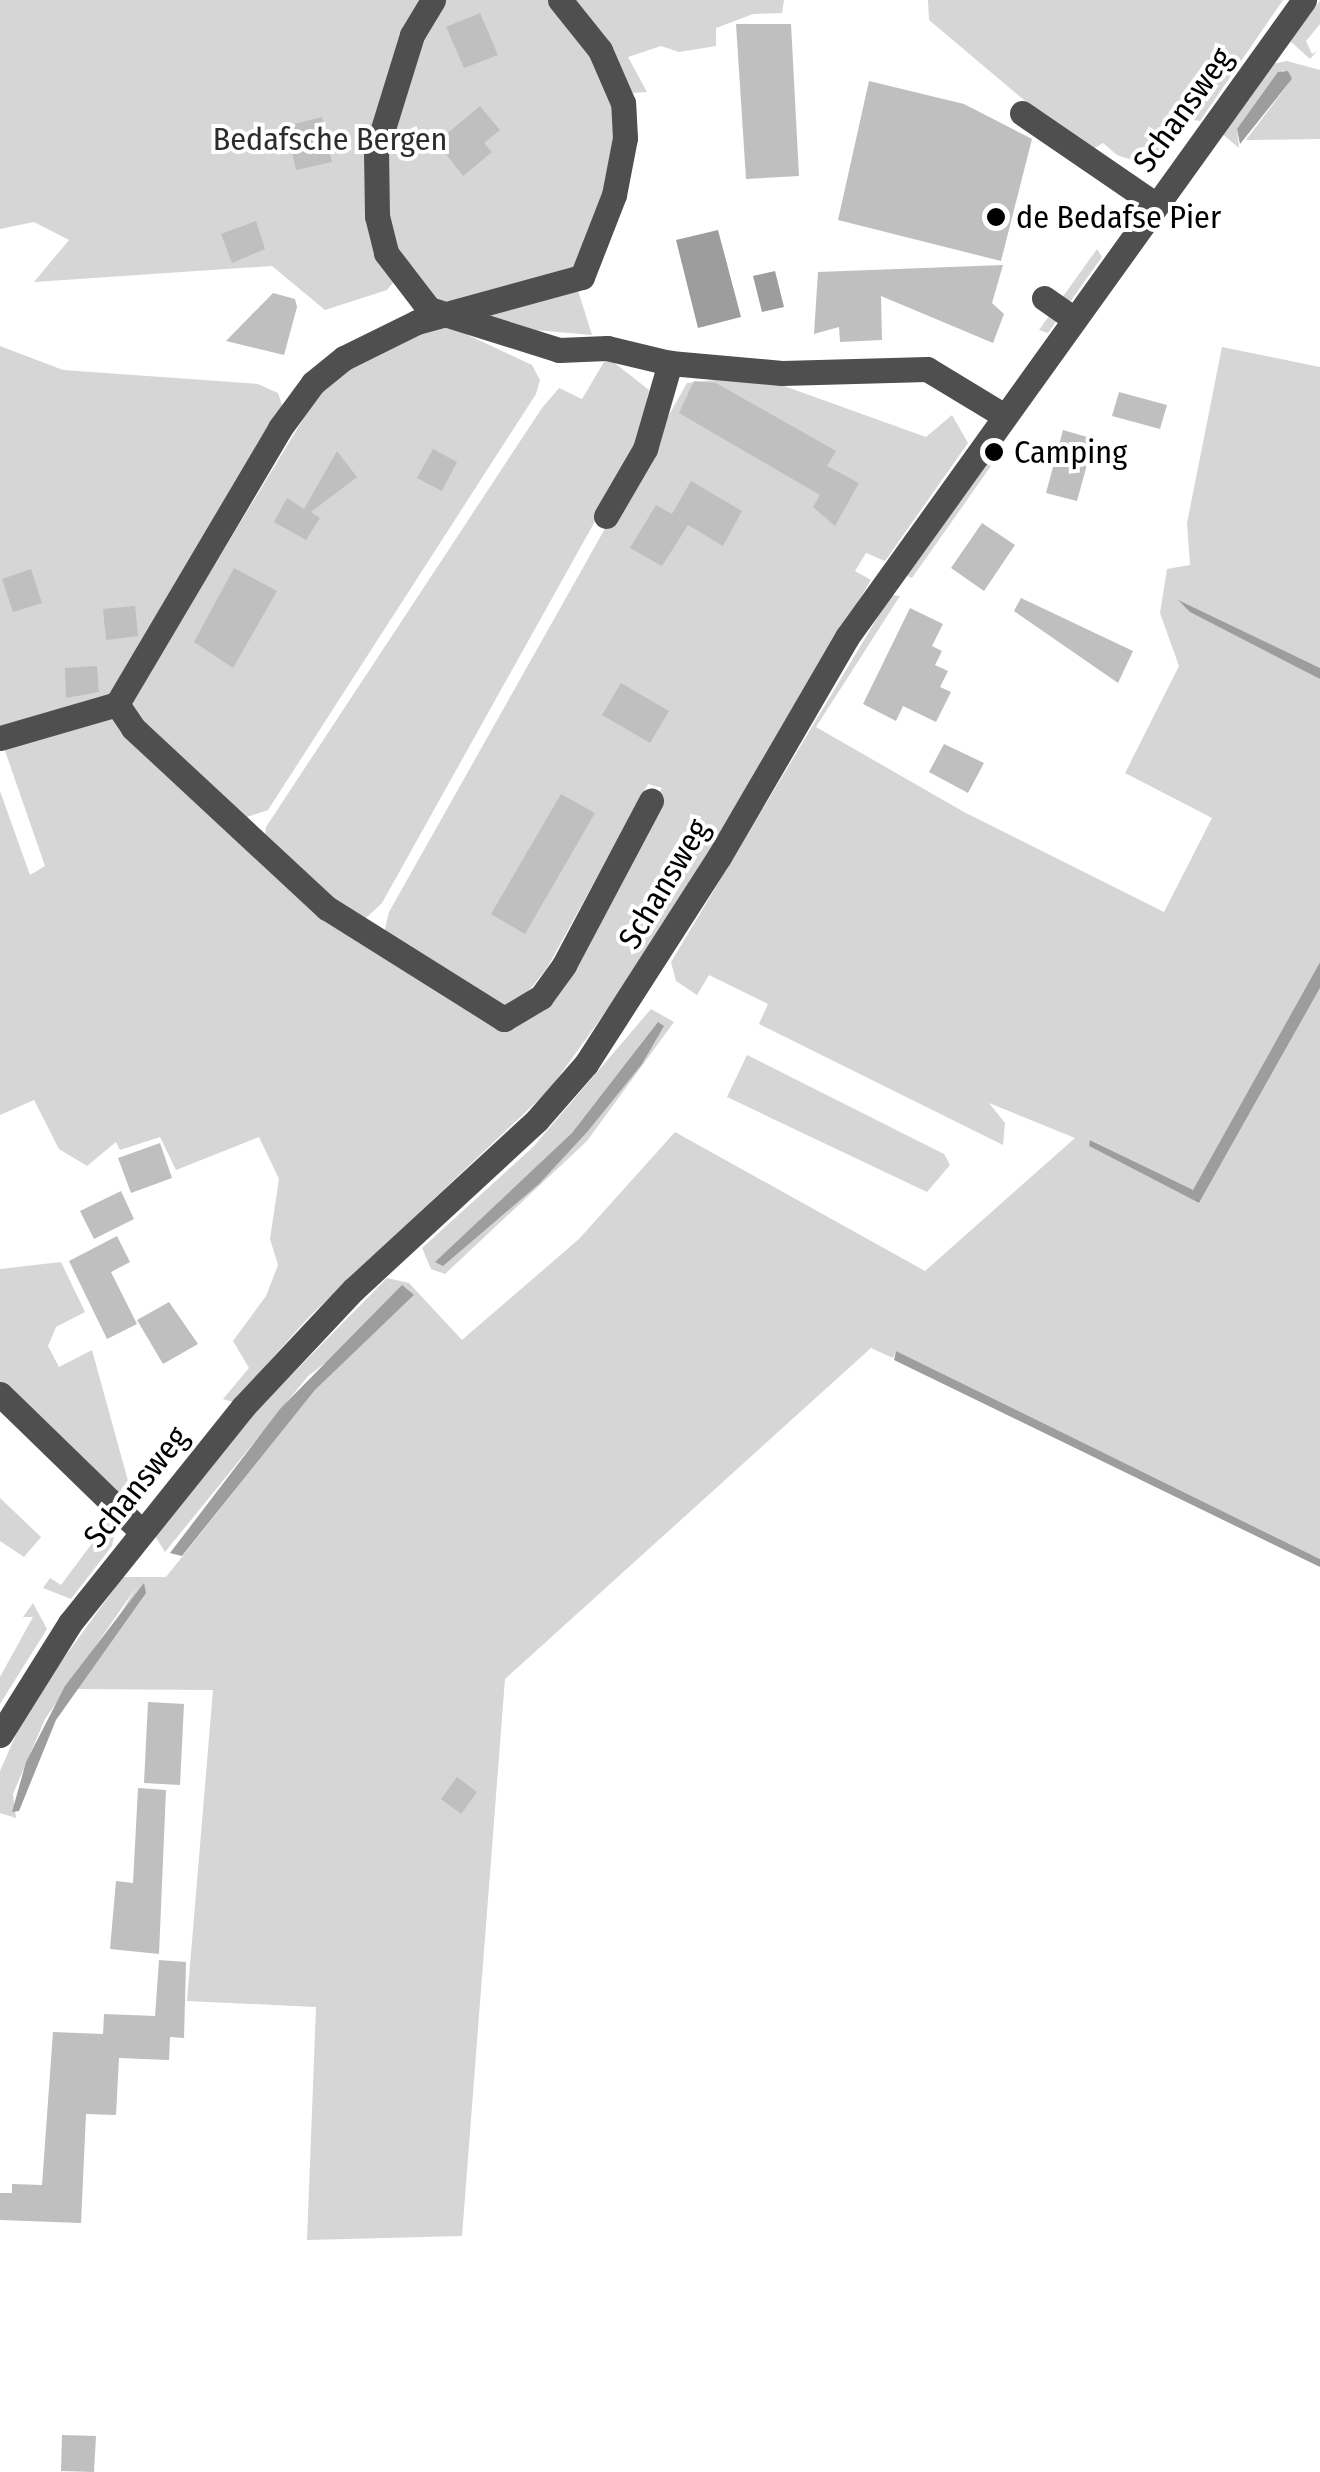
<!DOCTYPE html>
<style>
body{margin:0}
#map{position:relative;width:1320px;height:2472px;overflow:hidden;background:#fff;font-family:"Fira Sans Condensed",sans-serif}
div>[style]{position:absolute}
.green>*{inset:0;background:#d6d6d6}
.water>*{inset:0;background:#9d9d9d}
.building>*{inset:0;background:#bfbfbf}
.minor>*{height:25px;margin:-12.5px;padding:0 12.5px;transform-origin:12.5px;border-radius:12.5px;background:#4f4f4f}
.dots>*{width:28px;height:28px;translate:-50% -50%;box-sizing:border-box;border:5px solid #fff;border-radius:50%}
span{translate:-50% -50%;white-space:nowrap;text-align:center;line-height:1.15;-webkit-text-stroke:8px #fff;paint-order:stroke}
.street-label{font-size:32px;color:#000}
.park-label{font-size:32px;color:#2d2d2d}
.poi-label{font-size:32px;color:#000}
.left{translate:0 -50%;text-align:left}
</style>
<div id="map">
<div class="green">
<div style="clip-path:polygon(0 0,784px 0,782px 13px,753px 14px,716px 28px,716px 46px,679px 52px,661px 46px,628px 57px,647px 92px,631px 93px,620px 117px,609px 198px,568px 279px,477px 301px,436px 301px,408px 265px,387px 290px,325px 310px,272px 266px,34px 282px,69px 240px,34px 222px,0 229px)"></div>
<div style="clip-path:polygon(928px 0,1283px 0,1200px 121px,1187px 119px,1153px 167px,1117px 155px,1103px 143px,1087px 153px,929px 20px)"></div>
<div style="clip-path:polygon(1320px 1px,1320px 24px,1306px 41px,1312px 54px,1317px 51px,1310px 59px,1289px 40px)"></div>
<div style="clip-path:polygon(1287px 61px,1320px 70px,1320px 139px,1246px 140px,1292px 79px,1283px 70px,1237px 129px,1239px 148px,1221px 133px,1272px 64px)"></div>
<div style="clip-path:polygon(1097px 249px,1102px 257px,1048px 333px,1039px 330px)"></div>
<div style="clip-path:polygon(576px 284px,592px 335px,535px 330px,478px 312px)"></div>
<div style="clip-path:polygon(451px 327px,532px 365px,540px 380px,536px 394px,268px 810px,244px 818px,131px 711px,133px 699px,316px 398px,345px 368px,406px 334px)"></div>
<div style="clip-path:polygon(0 346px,63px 370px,258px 384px,278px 393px,283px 408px,106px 700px,0 727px)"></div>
<div style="clip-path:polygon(1222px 347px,1320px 367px,1320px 668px,1178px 601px,1320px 679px,1320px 962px,1193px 1191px,1091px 1140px,1089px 1146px,1199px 1203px,1320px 988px,1320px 1559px,896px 1351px,893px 1358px,871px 1348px,505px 1679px,462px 2236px,307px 2240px,316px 2007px,187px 2001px,213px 1690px,75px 1689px,137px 1586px,45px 1719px,13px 1794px,16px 1818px,0 1813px,0 1771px,28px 1707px,123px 1577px,166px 1577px,315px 1390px,414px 1295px,308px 1376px,165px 1552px,155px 1536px,252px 1415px,387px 1278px,409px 1283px,462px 1340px,579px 1239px,675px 1132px,925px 1271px,1075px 1138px,989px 1103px,1005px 1123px,1003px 1145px,759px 1024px,768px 1004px,709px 975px,697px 995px,676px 981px,671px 962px,891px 595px,900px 596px,816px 727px,964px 812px,1164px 912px,1212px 818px,1125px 773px,1179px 666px,1160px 613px,1167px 569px,1190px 565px,1187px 523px)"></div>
<div style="clip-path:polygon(607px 357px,649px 390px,637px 446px,382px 903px,366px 918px,346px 915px,265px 836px,266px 827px,542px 408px,559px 388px,582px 399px)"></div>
<div style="clip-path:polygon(725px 379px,770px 381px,926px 437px,952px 415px,968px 443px,885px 561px,866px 553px,855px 571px,871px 580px,659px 937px,550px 1089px,308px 1318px,233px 1402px,223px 1399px,249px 1368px,233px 1341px,266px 1296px,278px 1265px,270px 1239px,279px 1179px,259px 1137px,176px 1170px,160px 1137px,120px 1150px,116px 1142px,87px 1166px,59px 1149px,34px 1100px,0 1115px,0 791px,30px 875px,45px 866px,4px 748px,110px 718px,119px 722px,325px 913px,511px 1026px,531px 1018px,662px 788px,648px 784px,547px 968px,512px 1012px,384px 933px,389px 912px,687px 383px)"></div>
<div style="clip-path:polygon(991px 452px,998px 456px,912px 578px,905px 575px)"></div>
<div style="clip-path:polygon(651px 1009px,674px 1022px,587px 1141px,445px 1274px,431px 1269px,422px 1248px,533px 1147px)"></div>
<div style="clip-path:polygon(747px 1055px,944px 1154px,950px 1165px,927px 1192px,727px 1097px)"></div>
<div style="clip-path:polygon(61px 1262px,85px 1312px,56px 1327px,48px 1346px,59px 1367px,92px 1350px,133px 1499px,119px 1496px,0 1383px,0 1269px)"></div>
<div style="clip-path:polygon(0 1498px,41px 1537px,24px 1557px,0 1541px)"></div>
<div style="clip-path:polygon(107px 1510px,116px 1527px,112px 1546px,71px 1599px,43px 1588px,50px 1578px,61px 1585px,102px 1530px,95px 1524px)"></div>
<div style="clip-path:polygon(33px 1603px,47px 1629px,0 1704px,0 1677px,33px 1617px,23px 1617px)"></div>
</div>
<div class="water">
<div style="clip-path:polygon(1288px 71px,1292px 79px,1240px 144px,1237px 129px,1278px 72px)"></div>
<div style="clip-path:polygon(718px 230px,741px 317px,698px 328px,676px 240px)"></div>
<div style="clip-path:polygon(775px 271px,784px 307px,762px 312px,753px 276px)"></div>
<div style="clip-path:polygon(1178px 600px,1320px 668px,1320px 679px,1190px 612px)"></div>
<div style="clip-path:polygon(1320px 962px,1320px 988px,1199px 1203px,1089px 1146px,1090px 1140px,1193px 1190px)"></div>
<div style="clip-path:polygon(658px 1022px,664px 1026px,642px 1064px,588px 1131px,539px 1184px,443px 1266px,435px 1262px,572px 1133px)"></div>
<div style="clip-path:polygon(402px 1285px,414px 1295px,315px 1390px,182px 1556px,170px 1553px,280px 1409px)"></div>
<div style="clip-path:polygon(896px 1351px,1320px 1559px,1320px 1567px,894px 1360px)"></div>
<div style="clip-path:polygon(144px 1583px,146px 1593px,56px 1720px,19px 1811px,12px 1812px,26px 1762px,65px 1686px)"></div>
</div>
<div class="building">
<div style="clip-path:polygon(480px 13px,498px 55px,464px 68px,446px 27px)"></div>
<div style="clip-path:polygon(736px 24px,791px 24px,799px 176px,746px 179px)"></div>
<div style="clip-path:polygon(869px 81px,964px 104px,1032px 139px,1001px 261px,838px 220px)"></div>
<div style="clip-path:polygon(480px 106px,500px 130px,484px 143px,492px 152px,463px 176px,437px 142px)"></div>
<div style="clip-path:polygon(322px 117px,332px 162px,296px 170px,286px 126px)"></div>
<div style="clip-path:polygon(256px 221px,265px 249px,232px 263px,221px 234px)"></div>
<div style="clip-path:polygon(1003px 265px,992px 303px,1004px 314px,993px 343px,881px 296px,882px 340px,840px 342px,839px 327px,814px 334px,818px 272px)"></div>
<div style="clip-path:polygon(273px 293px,295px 299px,297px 307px,284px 355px,226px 341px)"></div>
<div style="clip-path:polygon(694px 381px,716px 383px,836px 451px,827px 466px,859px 483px,835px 526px,813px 507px,820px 495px,679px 413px)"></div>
<div style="clip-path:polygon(1119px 392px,1167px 405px,1160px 429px,1112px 416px)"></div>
<div style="clip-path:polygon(1063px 430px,1094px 439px,1077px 501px,1046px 493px)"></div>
<div style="clip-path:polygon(433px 449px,457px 462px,442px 491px,417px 478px)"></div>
<div style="clip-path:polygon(337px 451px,357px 477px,311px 512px,320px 518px,306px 540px,274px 522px,287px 498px,304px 509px)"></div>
<div style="clip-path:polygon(691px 481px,742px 511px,723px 546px,688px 525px,662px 566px,630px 548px,656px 505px,672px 514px)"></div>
<div style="clip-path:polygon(982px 523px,1015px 545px,984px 591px,951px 568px)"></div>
<div style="clip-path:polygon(234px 568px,277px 591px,233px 668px,194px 642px)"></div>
<div style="clip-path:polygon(31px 569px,42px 603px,13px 612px,2px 579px)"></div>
<div style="clip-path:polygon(1021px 598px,1133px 651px,1118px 683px,1014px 611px)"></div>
<div style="clip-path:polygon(135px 606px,138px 636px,106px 640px,103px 609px)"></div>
<div style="clip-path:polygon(910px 608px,943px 624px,932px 646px,942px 651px,935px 665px,948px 671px,940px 687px,951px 692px,936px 722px,903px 706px,896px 721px,863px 704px)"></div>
<div style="clip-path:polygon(97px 666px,99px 692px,66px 698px,65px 668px)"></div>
<div style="clip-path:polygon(621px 683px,669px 711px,650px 743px,602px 715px)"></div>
<div style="clip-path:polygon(944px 744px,984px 763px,968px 793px,929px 772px)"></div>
<div style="clip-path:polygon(561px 794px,595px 813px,525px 934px,491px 914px)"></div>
<div style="clip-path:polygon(160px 1143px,172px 1178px,131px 1193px,118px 1158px)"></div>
<div style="clip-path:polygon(121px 1191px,134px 1219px,94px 1239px,80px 1211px)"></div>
<div style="clip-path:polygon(117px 1236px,130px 1262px,111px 1272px,137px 1324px,107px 1339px,69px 1261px)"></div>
<div style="clip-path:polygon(169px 1302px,198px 1344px,163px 1364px,137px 1320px)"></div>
<div style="clip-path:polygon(148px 1702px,184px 1704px,180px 1785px,144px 1783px)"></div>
<div style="clip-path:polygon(457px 1777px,477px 1792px,461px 1814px,441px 1799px)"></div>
<div style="clip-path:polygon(138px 1788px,166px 1790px,159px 1954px,110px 1949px,116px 1881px,133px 1883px)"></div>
<div style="clip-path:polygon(159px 1960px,186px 1962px,184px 2038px,170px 2037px,169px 2060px,119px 2058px,116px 2115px,86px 2114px,81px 2223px,0 2220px,0 2193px,12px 2193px,12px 2184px,42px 2185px,53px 2032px,103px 2034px,104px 2014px,155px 2016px)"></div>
<div style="clip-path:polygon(62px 2435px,96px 2436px,94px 2472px,61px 2471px)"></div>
</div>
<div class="minor">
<div style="left:433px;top:0;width:41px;rotate:121deg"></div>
<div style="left:412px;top:35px;width:121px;rotate:107.2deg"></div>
<div style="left:376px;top:151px;width:65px;rotate:89.1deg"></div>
<div style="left:377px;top:216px;width:38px;rotate:76deg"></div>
<div style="left:386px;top:253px;width:71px;rotate:52.5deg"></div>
<div style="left:429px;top:309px;width:136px;rotate:17.5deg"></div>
<div style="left:559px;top:350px;width:48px;rotate:-2.4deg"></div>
<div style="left:607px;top:348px;width:65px;rotate:13.4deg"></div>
<div style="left:670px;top:363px;width:112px;rotate:5.1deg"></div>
<div style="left:782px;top:373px;width:145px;rotate:-1.6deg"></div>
<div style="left:927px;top:369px;width:89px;rotate:31.2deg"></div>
<div style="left:1022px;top:113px;width:161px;rotate:34.4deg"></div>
<div style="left:1044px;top:298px;width:35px;rotate:35deg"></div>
<div style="left:606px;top:516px;width:78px;rotate:-59.8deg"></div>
<div style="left:645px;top:449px;width:90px;rotate:-73.8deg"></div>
<div style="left:117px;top:704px;width:29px;rotate:56deg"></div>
<div style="left:133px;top:728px;width:265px;rotate:42.9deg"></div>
<div style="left:327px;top:908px;width:209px;rotate:32.1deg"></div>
<div style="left:504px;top:1019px;width:43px;rotate:-30.7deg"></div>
<div style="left:541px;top:997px;width:39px;rotate:-54deg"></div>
<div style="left:564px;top:965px;width:186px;rotate:-62.1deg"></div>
<div style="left:0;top:738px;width:122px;rotate:-16.2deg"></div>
<div style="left:117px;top:704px;width:321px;rotate:-59.4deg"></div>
<div style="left:280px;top:428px;width:56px;rotate:-53.7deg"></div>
<div style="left:313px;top:383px;width:40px;rotate:-39deg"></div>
<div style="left:344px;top:358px;width:81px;rotate:-26.3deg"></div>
<div style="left:417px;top:322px;width:171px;rotate:-15.3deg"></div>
<div style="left:582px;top:277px;width:88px;rotate:-68.7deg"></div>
<div style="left:614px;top:195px;width:58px;rotate:-79.1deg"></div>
<div style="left:625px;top:138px;width:35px;rotate:-93deg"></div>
<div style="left:623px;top:103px;width:58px;rotate:-113.5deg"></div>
<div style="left:600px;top:50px;width:64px;rotate:-128.7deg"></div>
<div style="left:0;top:1394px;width:198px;rotate:44.2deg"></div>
<div style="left:0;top:1735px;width:132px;rotate:-58deg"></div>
<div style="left:70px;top:1623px;width:277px;rotate:-51.3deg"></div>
<div style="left:243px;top:1407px;width:162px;rotate:-46.8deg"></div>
<div style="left:354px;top:1289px;width:249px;rotate:-42.7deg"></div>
<div style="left:537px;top:1120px;width:74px;rotate:-48.8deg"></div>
<div style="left:586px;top:1064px;width:246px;rotate:-57.3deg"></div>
<div style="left:719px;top:857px;width:255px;rotate:-59.8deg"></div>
<div style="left:847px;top:637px;width:784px;rotate:-54.34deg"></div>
</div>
<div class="dots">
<div style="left:996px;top:217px;background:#000"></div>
<div style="left:994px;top:452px;background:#000"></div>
</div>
<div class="street-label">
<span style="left:1183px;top:110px;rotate:-54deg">Schansweg</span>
<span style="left:664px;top:884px;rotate:-59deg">Schansweg</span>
<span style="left:136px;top:1487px;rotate:-51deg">Schansweg</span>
</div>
<div class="park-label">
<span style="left:330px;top:139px">Bedafsche Bergen</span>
</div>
<div class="poi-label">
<span class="left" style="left:1016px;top:217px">de Bedafse Pier</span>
<span class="left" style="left:1014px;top:452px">Camping</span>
</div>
</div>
